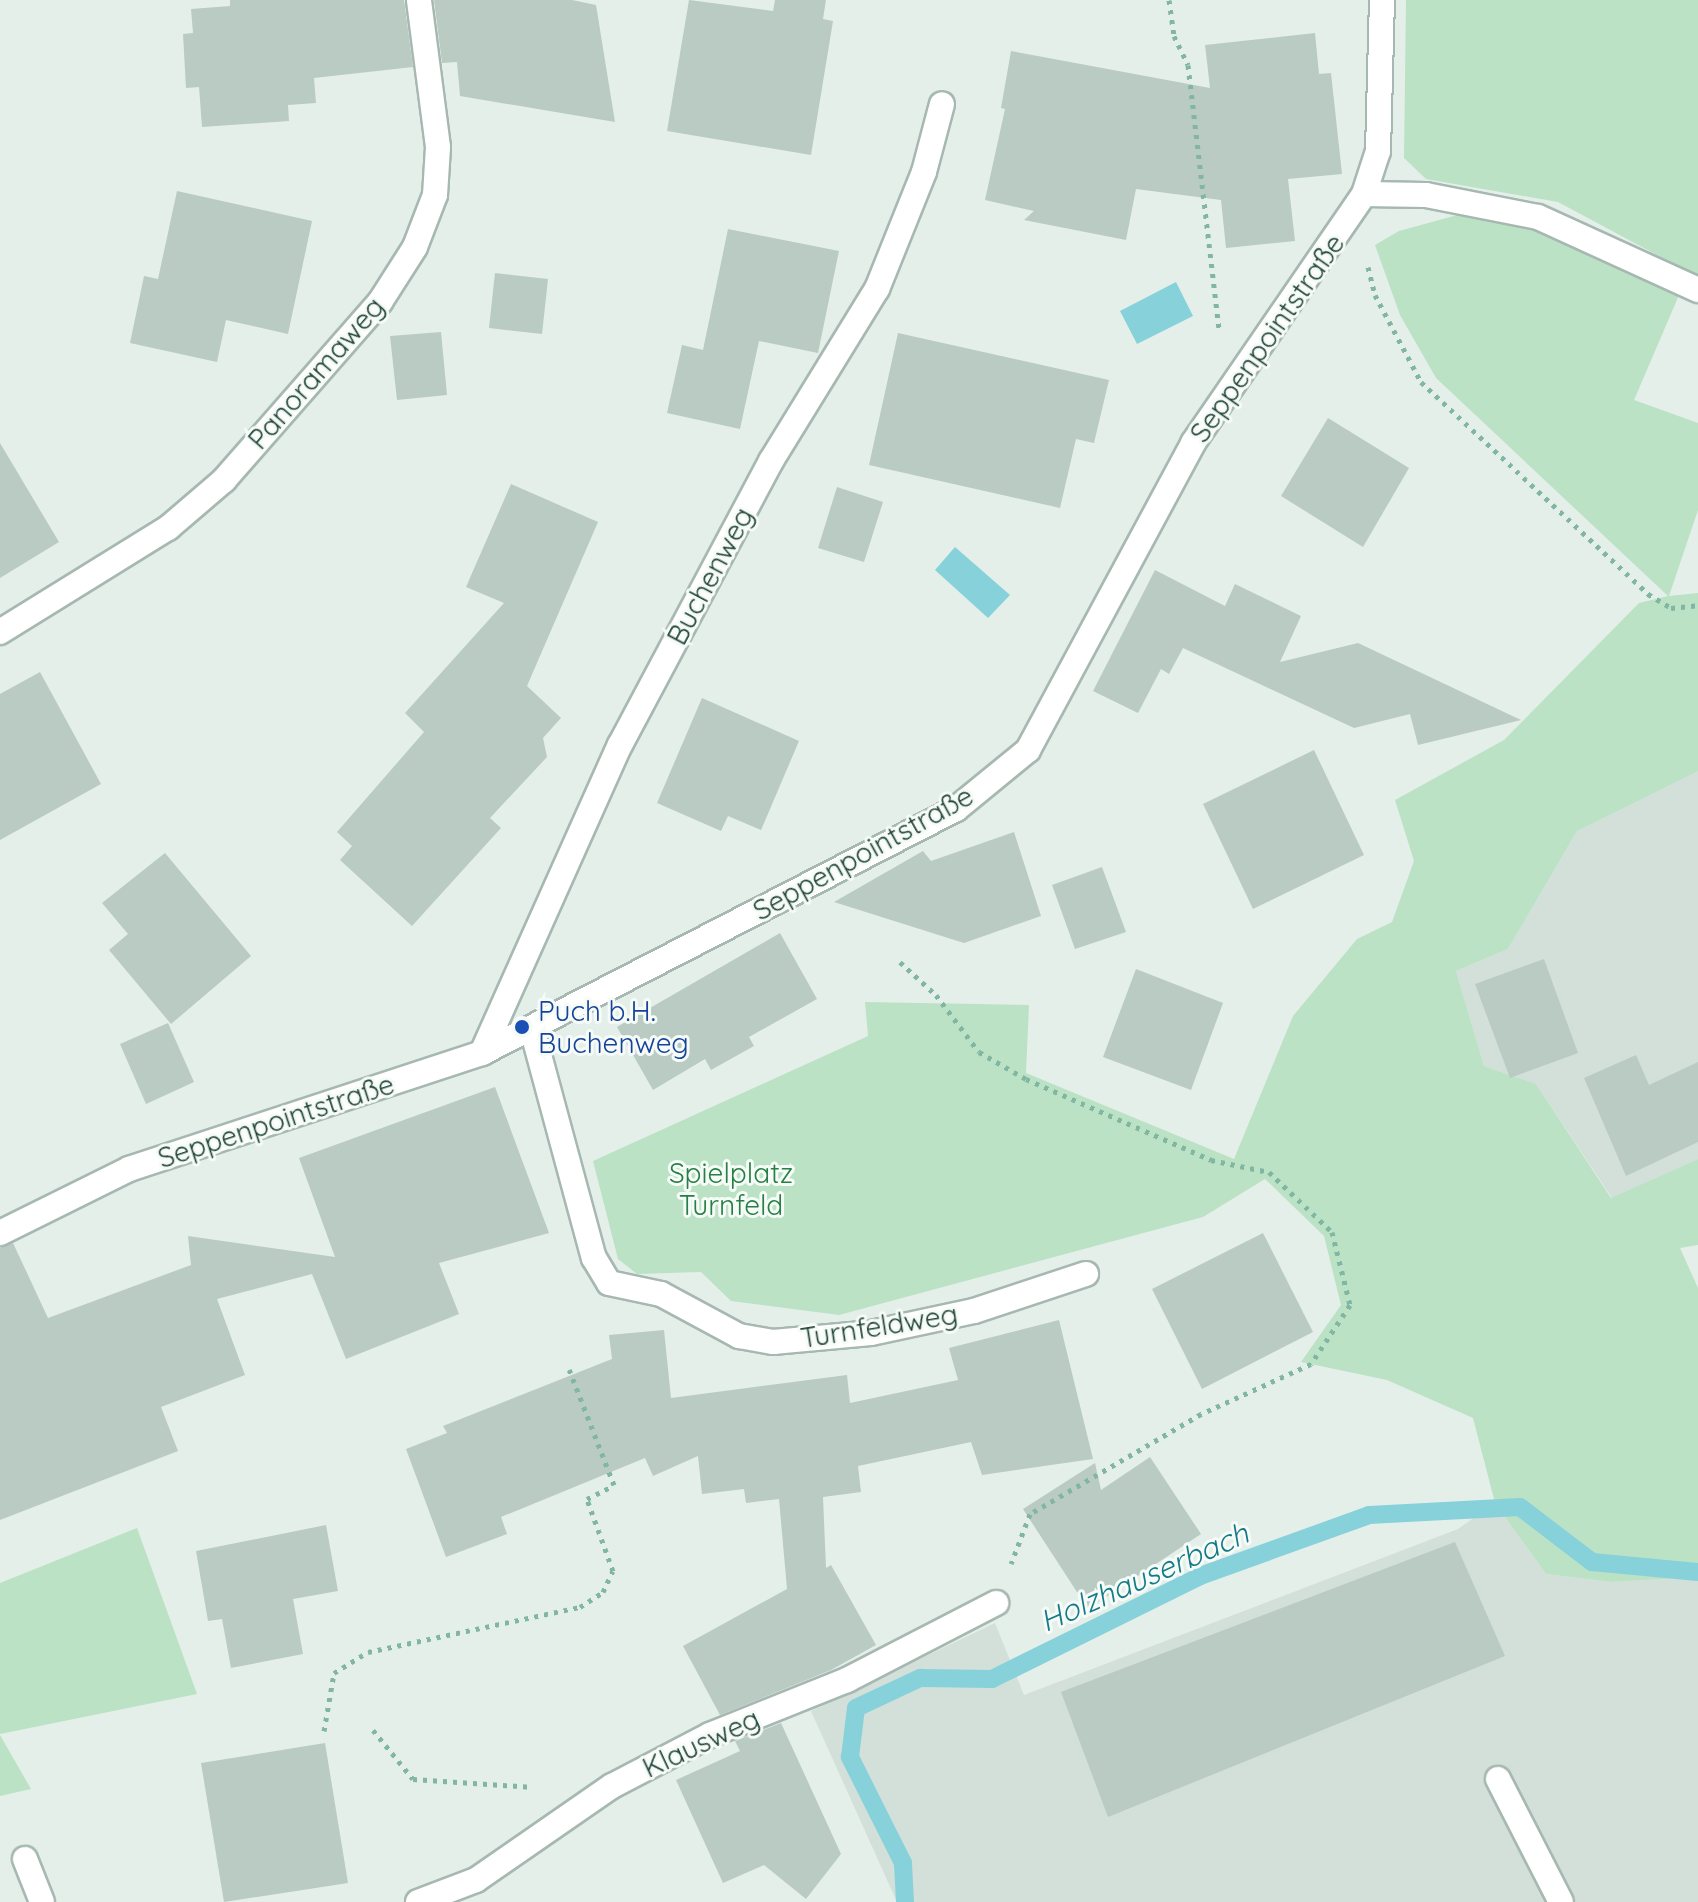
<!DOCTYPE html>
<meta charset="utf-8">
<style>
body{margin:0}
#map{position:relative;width:1698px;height:1902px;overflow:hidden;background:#e4efea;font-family:Quicksand,sans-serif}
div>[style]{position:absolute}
.built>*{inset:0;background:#d2e0d9}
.green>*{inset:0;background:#bbe2c4}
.water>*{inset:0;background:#87d1da}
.stream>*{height:18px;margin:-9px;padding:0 9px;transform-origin:9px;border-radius:9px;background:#87d1da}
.building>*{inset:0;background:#b9cbc3}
.path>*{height:5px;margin-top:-2.5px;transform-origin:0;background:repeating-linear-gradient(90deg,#81b6a3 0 4px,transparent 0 10px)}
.roads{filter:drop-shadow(2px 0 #a6b8b1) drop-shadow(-2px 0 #a6b8b1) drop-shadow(0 2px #a6b8b1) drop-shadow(0 -2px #a6b8b1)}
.lane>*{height:24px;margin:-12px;padding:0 12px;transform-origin:12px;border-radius:12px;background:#fff}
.street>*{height:24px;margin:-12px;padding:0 12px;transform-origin:12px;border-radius:12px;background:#fff}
.dots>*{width:22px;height:22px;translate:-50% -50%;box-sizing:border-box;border:4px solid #f6fbf8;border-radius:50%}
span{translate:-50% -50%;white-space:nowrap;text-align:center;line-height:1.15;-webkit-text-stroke:6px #f6fbf8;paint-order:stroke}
.street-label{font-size:28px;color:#214438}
.transit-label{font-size:28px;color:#164399}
.left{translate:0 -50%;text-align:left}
.park-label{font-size:28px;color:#267f44}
.water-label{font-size:30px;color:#137a87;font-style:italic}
</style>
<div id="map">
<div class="built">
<div style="clip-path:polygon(1694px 771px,1698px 771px,1698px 1159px,1612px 1198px,1536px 1084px,1484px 1066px,1456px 971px,1508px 949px,1577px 831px)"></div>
<div style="clip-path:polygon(1495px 1503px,1546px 1574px,1612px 1582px,1698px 1577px,1698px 1902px,897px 1902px,811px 1711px,995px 1623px,1024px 1695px,1458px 1529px)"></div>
</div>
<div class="green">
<div style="clip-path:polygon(1406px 0,1698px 0,1698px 277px,1558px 202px,1426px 179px,1404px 158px)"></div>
<div style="clip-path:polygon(1461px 214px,1500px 219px,1577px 245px,1679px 295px,1634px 400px,1698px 423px,1698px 510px,1669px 596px,1698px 593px,1698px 771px,1577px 831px,1508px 949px,1456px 971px,1484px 1066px,1536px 1084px,1611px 1198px,1698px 1159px,1698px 1245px,1680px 1248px,1698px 1288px,1698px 1577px,1612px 1582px,1546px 1574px,1495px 1503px,1473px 1418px,1387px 1380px,1301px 1362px,1341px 1305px,1324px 1236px,1265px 1179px,1203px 1217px,839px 1315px,731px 1301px,701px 1272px,637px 1274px,618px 1259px,593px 1161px,868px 1036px,865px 1002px,1029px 1005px,1026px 1073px,1234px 1159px,1293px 1016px,1357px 939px,1392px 922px,1414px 861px,1395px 800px,1504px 740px,1639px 603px,1668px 596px,1436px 378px,1400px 315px,1375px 245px,1399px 231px)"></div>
<div style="clip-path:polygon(137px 1528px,197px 1694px,0 1734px,0 1583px)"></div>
<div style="clip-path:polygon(0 1734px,0 1735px,31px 1789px,0 1796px)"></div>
</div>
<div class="water">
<div style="clip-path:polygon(1176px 282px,1193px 316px,1137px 344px,1120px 311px)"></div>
<div style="clip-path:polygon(955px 547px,1010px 595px,988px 618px,935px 570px)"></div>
</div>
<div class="stream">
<div style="left:905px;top:1902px;width:39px;rotate:-93deg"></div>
<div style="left:903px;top:1863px;width:119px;rotate:-116.6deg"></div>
<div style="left:850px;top:1757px;width:49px;rotate:-83deg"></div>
<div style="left:856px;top:1708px;width:71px;rotate:-25.1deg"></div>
<div style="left:920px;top:1678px;width:72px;rotate:0.8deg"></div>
<div style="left:992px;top:1679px;width:232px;rotate:-26.3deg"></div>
<div style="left:1200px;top:1576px;width:180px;rotate:-19.8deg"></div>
<div style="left:1369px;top:1515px;width:151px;rotate:-3deg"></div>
<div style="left:1520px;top:1507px;width:91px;rotate:37.4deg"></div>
<div style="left:1592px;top:1562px;width:106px;rotate:5.4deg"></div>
</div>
<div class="building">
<div style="clip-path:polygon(230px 0,404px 0,413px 67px,314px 78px,316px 103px,288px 105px,289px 121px,202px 127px,199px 87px,186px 88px,183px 34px,193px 33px,191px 9px,230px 6px)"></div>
<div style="clip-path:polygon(434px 0,572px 0,596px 5px,615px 122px,460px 96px,457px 62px,442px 63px)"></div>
<div style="clip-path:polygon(689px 0,773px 11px,775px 0,826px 0,823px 19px,833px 21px,811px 155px,667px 131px)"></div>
<div style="clip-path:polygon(1315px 33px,1319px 74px,1331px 73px,1342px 174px,1288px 179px,1295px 241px,1226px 248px,1221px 200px,1136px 189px,1126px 240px,1024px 220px,1034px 211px,985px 200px,1005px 109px,1001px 108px,1011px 51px,1210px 88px,1205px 45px)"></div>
<div style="clip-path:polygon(177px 191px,312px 221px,288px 334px,226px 320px,217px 362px,130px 343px,144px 276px,158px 279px)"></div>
<div style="clip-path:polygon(728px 229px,839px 251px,818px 353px,759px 341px,740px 429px,667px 413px,682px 345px,703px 350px)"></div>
<div style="clip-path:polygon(495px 273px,548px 279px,542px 334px,489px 328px)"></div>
<div style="clip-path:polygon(441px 332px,447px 395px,397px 400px,390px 336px)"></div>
<div style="clip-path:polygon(898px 333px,1109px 380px,1094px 443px,1076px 439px,1060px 508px,869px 465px)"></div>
<div style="clip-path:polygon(1328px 418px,1409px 468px,1363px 547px,1281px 496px)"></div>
<div style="clip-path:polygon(0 443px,59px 542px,0 578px)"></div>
<div style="clip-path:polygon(511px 484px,598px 522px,527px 686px,561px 718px,543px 738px,547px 757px,490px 818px,501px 828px,412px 926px,340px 860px,352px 846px,337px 832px,424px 732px,405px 713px,504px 603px,466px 587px)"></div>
<div style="clip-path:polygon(837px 487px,883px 502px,864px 562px,818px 548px)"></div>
<div style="clip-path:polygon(1155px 570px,1225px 606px,1235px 584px,1301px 616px,1280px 662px,1358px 643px,1521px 720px,1418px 745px,1410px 714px,1354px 728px,1183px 648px,1169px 674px,1161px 669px,1138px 713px,1093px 691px)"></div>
<div style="clip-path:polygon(40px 672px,101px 784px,0 840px,0 694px)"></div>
<div style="clip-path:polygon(702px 698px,799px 741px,761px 830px,728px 816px,721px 831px,657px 803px)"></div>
<div style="clip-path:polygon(1314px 750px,1364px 855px,1253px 909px,1203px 804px)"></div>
<div style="clip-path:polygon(1014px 832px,1041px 916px,964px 943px,834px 902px,923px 851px,931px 861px)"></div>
<div style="clip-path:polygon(165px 853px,251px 956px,171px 1024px,109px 950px,128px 934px,102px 903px)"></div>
<div style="clip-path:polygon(1102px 867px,1126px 932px,1075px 949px,1052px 885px)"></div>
<div style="clip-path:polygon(780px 933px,817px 999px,749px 1037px,754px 1046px,711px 1070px,705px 1059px,653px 1090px,617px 1027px)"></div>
<div style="clip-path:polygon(1544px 959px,1578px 1053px,1510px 1078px,1475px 984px)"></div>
<div style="clip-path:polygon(1136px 969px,1223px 1003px,1191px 1090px,1103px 1057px)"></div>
<div style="clip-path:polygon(168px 1023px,194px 1082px,146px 1104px,120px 1044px)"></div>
<div style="clip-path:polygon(1636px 1055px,1649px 1085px,1698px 1062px,1698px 1142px,1626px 1176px,1584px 1078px)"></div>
<div style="clip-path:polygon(495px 1087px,549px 1233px,439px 1263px,459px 1314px,346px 1359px,312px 1274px,217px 1299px,245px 1375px,161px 1407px,178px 1451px,0 1520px,0 1248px,13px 1243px,48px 1318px,191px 1265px,188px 1236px,335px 1257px,299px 1158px)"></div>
<div style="clip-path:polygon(1263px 1233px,1313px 1332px,1202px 1389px,1152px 1289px)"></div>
<div style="clip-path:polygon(1059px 1320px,1093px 1459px,982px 1475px,971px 1442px,858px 1466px,861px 1492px,823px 1497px,826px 1568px,831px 1565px,876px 1645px,831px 1670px,720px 1715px,683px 1646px,787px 1589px,779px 1499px,746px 1503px,744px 1489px,702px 1494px,698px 1456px,653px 1476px,645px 1458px,501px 1517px,507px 1534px,446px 1557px,406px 1449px,447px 1433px,443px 1426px,612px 1359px,609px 1335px,664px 1330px,671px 1398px,847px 1375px,850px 1403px,958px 1380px,949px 1348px)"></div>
<div style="clip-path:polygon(1150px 1457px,1201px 1534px,1088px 1609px,1023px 1509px,1095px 1463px,1101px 1490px)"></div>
<div style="clip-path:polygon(326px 1525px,338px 1591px,293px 1599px,303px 1654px,231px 1668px,222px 1619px,208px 1621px,196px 1551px)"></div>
<div style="clip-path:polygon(1455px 1542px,1505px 1656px,1108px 1817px,1061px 1692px)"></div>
<div style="clip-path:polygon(781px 1723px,841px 1854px,806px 1899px,764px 1865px,723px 1883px,676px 1780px,740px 1751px,735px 1741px)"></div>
<div style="clip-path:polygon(325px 1743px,348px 1883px,224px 1902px,201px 1763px)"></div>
</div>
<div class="path">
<div style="left:1169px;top:0;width:36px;rotate:82deg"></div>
<div style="left:1174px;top:36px;width:32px;rotate:64deg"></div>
<div style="left:1188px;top:65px;width:265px;rotate:83.3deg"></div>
<div style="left:1368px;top:267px;width:29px;rotate:76deg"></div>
<div style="left:1375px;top:295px;width:98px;rotate:62.1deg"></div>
<div style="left:1421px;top:382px;width:311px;rotate:43deg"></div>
<div style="left:1648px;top:594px;width:27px;rotate:31deg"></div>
<div style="left:1671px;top:608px;width:27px;rotate:-6deg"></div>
<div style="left:900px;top:962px;width:49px;rotate:42.5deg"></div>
<div style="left:936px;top:995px;width:71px;rotate:53deg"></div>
<div style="left:979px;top:1052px;width:54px;rotate:29.9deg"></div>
<div style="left:1026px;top:1079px;width:202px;rotate:23.6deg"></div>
<div style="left:1211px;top:1160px;width:59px;rotate:11.7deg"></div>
<div style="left:1269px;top:1172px;width:87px;rotate:43.6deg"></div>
<div style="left:1332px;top:1232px;width:75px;rotate:76.1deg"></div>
<div style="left:1350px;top:1305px;width:71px;rotate:123.5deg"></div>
<div style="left:1311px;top:1364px;width:121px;rotate:155.6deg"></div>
<div style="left:1201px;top:1414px;width:198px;rotate:149.7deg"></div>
<div style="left:1030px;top:1514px;width:53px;rotate:110.8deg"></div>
<div style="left:373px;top:1730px;width:63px;rotate:50.8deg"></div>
<div style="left:413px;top:1779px;width:120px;rotate:3.8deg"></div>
<div style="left:324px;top:1731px;width:59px;rotate:-80.2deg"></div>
<div style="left:334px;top:1673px;width:40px;rotate:-32deg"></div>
<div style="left:368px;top:1652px;width:217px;rotate:-12deg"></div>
<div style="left:580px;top:1607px;width:27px;rotate:-33deg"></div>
<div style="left:603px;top:1592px;width:23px;rotate:-65deg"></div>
<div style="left:613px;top:1571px;width:77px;rotate:-109.9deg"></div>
<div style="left:587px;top:1499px;width:30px;rotate:-27deg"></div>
<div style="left:614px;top:1485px;width:124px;rotate:-111.2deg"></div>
</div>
<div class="roads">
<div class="lane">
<div style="left:1364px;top:194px;width:62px;rotate:0.9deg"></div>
<div style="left:1426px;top:195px;width:114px;rotate:11.1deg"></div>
<div style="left:1538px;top:217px;width:176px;rotate:24.5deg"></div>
</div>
<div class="street">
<div style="left:0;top:632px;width:198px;rotate:-31.8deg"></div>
<div style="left:168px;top:528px;width:74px;rotate:-40.6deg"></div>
<div style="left:224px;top:480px;width:237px;rotate:-48.8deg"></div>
<div style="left:380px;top:302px;width:65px;rotate:-57.5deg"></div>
<div style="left:415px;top:247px;width:56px;rotate:-69deg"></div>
<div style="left:435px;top:195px;width:48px;rotate:-86.4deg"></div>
<div style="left:438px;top:147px;width:148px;rotate:-97.4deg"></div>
<div style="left:532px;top:1029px;width:237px;rotate:74.9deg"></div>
<div style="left:594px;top:1258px;width:29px;rotate:59deg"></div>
<div style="left:609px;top:1283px;width:53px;rotate:11.9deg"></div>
<div style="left:661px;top:1294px;width:89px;rotate:28.3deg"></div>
<div style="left:739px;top:1336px;width:35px;rotate:10deg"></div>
<div style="left:773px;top:1342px;width:98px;rotate:-5.2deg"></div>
<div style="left:871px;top:1333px;width:105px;rotate:-12.1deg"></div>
<div style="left:974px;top:1311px;width:118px;rotate:-18.3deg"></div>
<div style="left:482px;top:1053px;width:338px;rotate:-65.9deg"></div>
<div style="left:620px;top:745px;width:322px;rotate:-62deg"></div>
<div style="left:771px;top:461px;width:202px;rotate:-58.4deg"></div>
<div style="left:877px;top:289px;width:126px;rotate:-68.1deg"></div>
<div style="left:924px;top:172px;width:70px;rotate:-75.2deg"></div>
<div style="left:0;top:1233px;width:144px;rotate:-26.4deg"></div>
<div style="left:129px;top:1169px;width:372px;rotate:-18.2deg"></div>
<div style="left:482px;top:1053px;width:533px;rotate:-27.24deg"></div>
<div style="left:956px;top:809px;width:93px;rotate:-39.3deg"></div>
<div style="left:1028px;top:750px;width:349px;rotate:-61.7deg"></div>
<div style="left:1193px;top:443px;width:302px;rotate:-55.5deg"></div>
<div style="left:1364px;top:194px;width:45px;rotate:-72deg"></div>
<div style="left:1378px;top:151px;width:151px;rotate:-88.5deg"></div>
<div style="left:1498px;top:1779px;width:138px;rotate:62.9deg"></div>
<div style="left:25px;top:1859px;width:46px;rotate:68.4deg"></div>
<div style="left:418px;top:1902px;width:62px;rotate:-20.8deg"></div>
<div style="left:476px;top:1880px;width:165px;rotate:-34.7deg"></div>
<div style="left:612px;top:1786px;width:110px;rotate:-27.5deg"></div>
<div style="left:710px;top:1735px;width:148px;rotate:-21.9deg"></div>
<div style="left:847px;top:1680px;width:168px;rotate:-27.3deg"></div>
</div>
</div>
<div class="dots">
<div style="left:522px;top:1027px;background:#1a4fb4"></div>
</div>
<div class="street-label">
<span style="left:1267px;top:338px;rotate:-55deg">Seppenpointstraße</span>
<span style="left:316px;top:373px;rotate:-49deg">Panoramaweg</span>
<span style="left:710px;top:576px;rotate:-62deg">Buchenweg</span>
<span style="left:863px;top:853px;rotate:-29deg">Seppenpointstraße</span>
<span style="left:276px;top:1121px;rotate:-18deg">Seppenpointstraße</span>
<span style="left:879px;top:1326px;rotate:-9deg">Turnfeldweg</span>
<span style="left:701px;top:1743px;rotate:-25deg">Klausweg</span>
</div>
<div class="transit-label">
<span class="left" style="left:538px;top:1027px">Puch b.H.<br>Buchenweg</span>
</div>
<div class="park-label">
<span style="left:731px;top:1189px">Spielplatz<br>Turnfeld</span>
</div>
<div class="water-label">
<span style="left:1144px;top:1577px;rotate:-24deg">Holzhauserbach</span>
</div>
</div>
